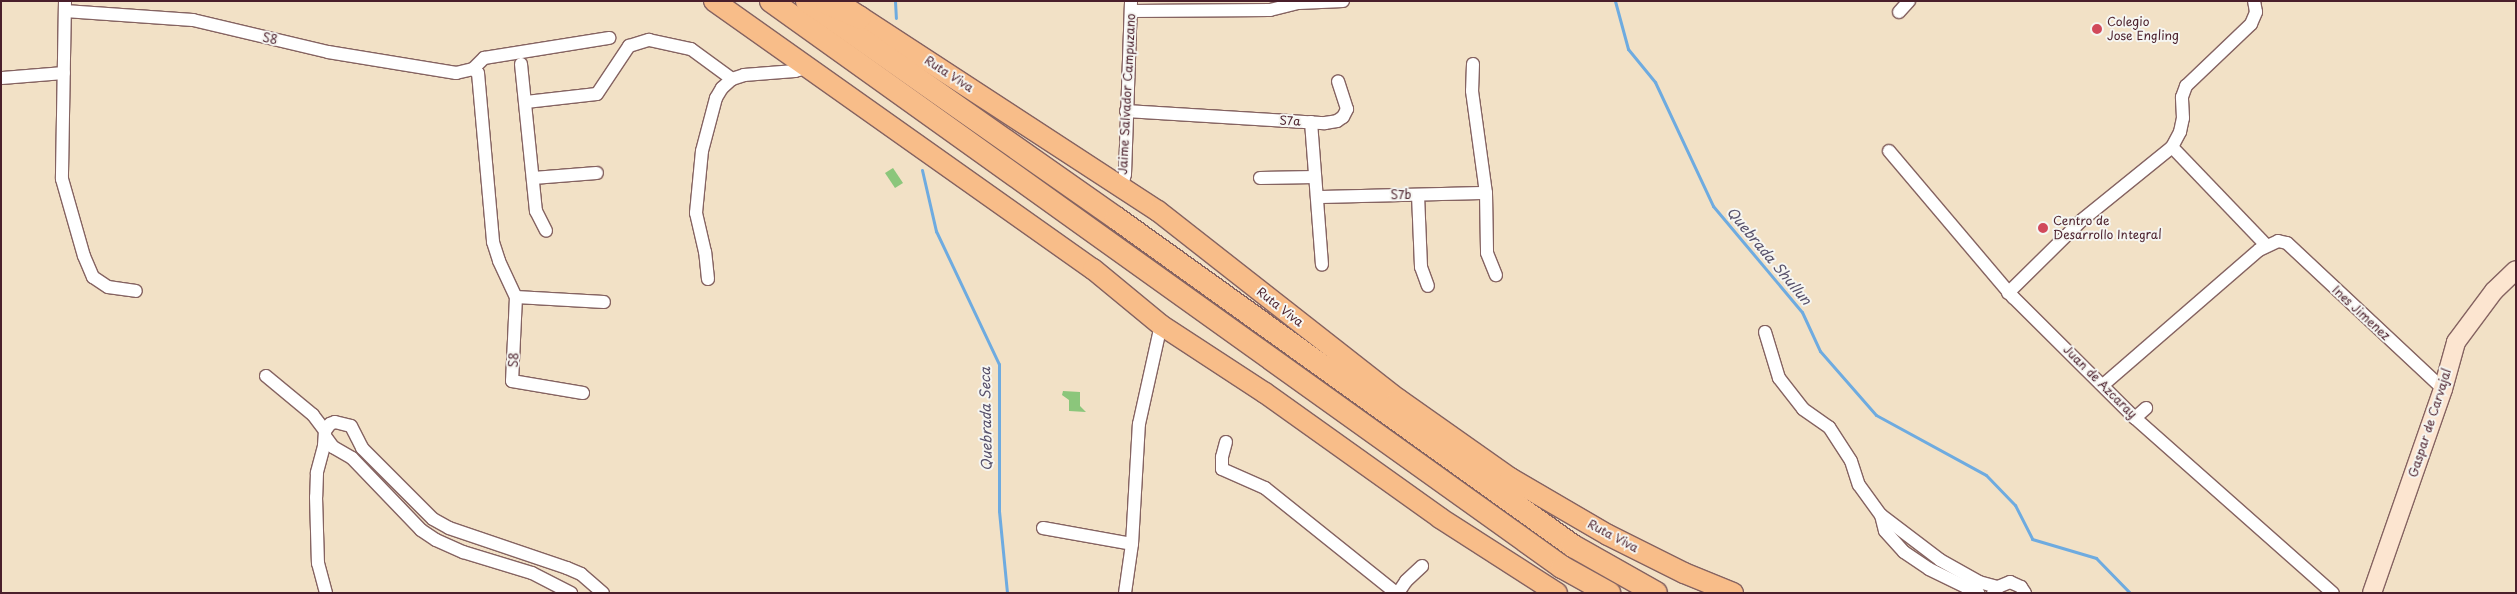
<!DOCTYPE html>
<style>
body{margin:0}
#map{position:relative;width:2517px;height:594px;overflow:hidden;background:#f2e1c6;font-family:"Playpen Sans",sans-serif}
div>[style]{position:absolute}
.green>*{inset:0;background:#8bc67b}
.stream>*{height:3px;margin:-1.5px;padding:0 1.5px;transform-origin:1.5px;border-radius:1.5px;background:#6eabe0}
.roads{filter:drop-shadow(1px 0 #856361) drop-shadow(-1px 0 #856361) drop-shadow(0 1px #856361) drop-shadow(0 -1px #856361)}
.street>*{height:12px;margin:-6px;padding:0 6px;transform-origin:6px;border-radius:6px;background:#fff}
.secondary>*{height:18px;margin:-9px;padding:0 9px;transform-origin:9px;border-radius:9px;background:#fce5d0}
.primary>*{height:20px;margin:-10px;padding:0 10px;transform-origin:10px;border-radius:10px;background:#f8bd89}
.highway>*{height:22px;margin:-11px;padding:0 11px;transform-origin:11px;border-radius:11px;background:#f8bd89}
.dots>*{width:14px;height:14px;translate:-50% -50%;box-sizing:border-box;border:2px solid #f6f6f2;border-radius:50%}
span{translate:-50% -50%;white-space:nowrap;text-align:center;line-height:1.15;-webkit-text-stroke:4px #f6f6f2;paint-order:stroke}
.poi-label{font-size:12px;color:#4a1f2b}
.left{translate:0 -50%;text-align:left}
.street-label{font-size:12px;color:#4a1f2b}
.water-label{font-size:14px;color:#57506a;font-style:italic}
.frame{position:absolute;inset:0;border:2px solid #4a1f2b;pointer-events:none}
</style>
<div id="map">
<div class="green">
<div style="clip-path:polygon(893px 168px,903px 183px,895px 188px,885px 173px)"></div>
<div style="clip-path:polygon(1063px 391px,1080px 392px,1080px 406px,1086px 412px,1069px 411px,1069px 400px,1062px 395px)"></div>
</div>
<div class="stream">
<div style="left:895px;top:1px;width:17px;rotate:87deg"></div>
<div style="left:1615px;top:1px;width:50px;rotate:74.8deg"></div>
<div style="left:1628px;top:49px;width:43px;rotate:50.7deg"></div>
<div style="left:1655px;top:82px;width:137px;rotate:64.9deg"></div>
<div style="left:1713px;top:206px;width:138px;rotate:50deg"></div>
<div style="left:1802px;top:312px;width:43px;rotate:65.2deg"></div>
<div style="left:1820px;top:351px;width:85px;rotate:48.8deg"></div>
<div style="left:1876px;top:415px;width:125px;rotate:28.6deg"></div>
<div style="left:1986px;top:475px;width:42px;rotate:46deg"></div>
<div style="left:2015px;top:505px;width:38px;rotate:63deg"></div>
<div style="left:2032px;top:539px;width:67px;rotate:16.5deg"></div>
<div style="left:2096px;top:558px;width:49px;rotate:45.8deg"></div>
<div style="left:922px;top:170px;width:63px;rotate:77.1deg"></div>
<div style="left:936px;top:231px;width:147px;rotate:64.7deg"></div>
<div style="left:999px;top:364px;width:147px;rotate:90deg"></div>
<div style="left:999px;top:511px;width:82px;rotate:84.4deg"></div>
</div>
<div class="roads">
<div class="street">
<div style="left:65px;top:1px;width:178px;rotate:91deg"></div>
<div style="left:62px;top:179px;width:80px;rotate:74.1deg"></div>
<div style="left:84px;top:256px;width:23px;rotate:67deg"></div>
<div style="left:93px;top:277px;width:18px;rotate:34deg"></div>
<div style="left:108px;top:287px;width:28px;rotate:8deg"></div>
<div style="left:65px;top:11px;width:128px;rotate:4deg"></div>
<div style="left:193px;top:20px;width:139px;rotate:13.3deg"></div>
<div style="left:328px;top:52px;width:130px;rotate:9.3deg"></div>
<div style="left:456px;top:73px;width:17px;rotate:-13deg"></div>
<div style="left:473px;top:69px;width:16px;rotate:-45deg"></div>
<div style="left:484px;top:58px;width:127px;rotate:-9.1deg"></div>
<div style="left:1131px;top:11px;width:139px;rotate:-0.4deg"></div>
<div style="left:1270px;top:10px;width:30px;rotate:-14deg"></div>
<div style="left:1299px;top:3px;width:44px;rotate:-2.6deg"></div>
<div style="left:1899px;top:12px;width:15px;rotate:-48deg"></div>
<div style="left:521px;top:64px;width:148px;rotate:84.2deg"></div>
<div style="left:536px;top:211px;width:22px;rotate:63deg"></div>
<div style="left:1473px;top:64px;width:27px;rotate:92deg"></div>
<div style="left:1472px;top:91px;width:103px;rotate:82.2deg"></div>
<div style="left:1486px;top:193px;width:60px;rotate:89deg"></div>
<div style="left:1487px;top:253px;width:24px;rotate:68deg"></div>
<div style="left:473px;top:69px;width:6px;rotate:39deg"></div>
<div style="left:478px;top:73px;width:170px;rotate:84.9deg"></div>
<div style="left:493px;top:242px;width:20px;rotate:72deg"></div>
<div style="left:499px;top:261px;width:40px;rotate:65deg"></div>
<div style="left:516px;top:297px;width:84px;rotate:92.7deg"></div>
<div style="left:512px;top:381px;width:72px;rotate:9.6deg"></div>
<div style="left:1px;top:78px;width:63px;rotate:-4.5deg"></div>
<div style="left:526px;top:102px;width:71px;rotate:-6.4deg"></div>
<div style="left:597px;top:94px;width:58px;rotate:-56.3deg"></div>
<div style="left:629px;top:46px;width:21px;rotate:-17deg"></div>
<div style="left:649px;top:40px;width:43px;rotate:12.1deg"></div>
<div style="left:691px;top:49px;width:51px;rotate:36.2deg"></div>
<div style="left:1126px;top:111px;width:199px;rotate:3.5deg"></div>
<div style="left:1325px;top:123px;width:12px;rotate:-9deg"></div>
<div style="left:1337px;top:121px;width:7px;rotate:-34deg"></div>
<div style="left:1343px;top:117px;width:9px;rotate:-63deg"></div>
<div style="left:1347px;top:109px;width:29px;rotate:-108deg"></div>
<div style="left:1311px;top:122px;width:143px;rotate:85.6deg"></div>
<div style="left:2172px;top:147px;width:136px;rotate:46.2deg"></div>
<div style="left:1889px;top:151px;width:192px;rotate:49.7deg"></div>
<div style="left:2013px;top:297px;width:172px;rotate:44.8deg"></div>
<div style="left:2135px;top:418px;width:264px;rotate:41.5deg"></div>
<div style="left:533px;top:178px;width:64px;rotate:-4.5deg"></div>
<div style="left:1260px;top:178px;width:55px;rotate:-1deg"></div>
<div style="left:1122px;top:186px;width:12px;rotate:-76deg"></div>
<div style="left:1125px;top:174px;width:173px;rotate:-88deg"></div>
<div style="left:1418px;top:195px;width:72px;rotate:87.6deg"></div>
<div style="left:1421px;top:267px;width:20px;rotate:70deg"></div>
<div style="left:1317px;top:197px;width:169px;rotate:-1.4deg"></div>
<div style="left:708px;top:279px;width:27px;rotate:-96deg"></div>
<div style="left:705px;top:252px;width:40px;rotate:-103deg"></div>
<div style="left:696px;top:213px;width:62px;rotate:-84.5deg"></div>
<div style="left:702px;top:151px;width:55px;rotate:-75.2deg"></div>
<div style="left:716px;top:98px;width:12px;rotate:-59deg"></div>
<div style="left:722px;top:88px;width:13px;rotate:-42deg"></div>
<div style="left:732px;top:79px;width:13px;rotate:-18deg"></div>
<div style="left:744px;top:75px;width:51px;rotate:-4.5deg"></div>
<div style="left:795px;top:71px;width:16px;rotate:-15deg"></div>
<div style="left:2008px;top:293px;width:104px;rotate:-44.6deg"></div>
<div style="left:2082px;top:220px;width:116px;rotate:-39deg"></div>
<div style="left:2172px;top:147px;width:17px;rotate:-62deg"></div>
<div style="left:2180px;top:132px;width:14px;rotate:-78deg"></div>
<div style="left:2183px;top:118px;width:21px;rotate:-93deg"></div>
<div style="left:2182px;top:97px;width:12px;rotate:-70deg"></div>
<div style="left:2186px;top:86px;width:90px;rotate:-43.6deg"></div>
<div style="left:2251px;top:24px;width:13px;rotate:-67deg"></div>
<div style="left:2256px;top:12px;width:11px;rotate:-100deg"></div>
<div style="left:516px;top:297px;width:88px;rotate:3.3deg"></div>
<div style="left:1765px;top:332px;width:48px;rotate:73.1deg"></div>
<div style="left:1779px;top:378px;width:39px;rotate:52deg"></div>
<div style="left:1803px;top:409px;width:32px;rotate:35deg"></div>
<div style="left:1829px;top:427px;width:40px;rotate:57.1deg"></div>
<div style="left:1851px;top:461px;width:25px;rotate:72deg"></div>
<div style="left:1859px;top:485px;width:37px;rotate:54deg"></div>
<div style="left:1881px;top:515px;width:74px;rotate:37.3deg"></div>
<div style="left:1940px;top:560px;width:45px;rotate:29.4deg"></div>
<div style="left:1979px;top:582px;width:20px;rotate:15deg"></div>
<div style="left:266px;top:376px;width:61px;rotate:39.7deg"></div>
<div style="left:313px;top:415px;width:20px;rotate:53deg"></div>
<div style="left:325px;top:431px;width:15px;rotate:94deg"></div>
<div style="left:324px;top:446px;width:28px;rotate:105deg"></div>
<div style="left:317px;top:473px;width:24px;rotate:92deg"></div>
<div style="left:316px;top:497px;width:66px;rotate:88.3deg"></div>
<div style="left:318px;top:563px;width:31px;rotate:75deg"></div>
<div style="left:2103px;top:385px;width:206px;rotate:-40.9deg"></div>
<div style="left:2259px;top:250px;width:21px;rotate:-25deg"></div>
<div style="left:2278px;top:241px;width:9px;rotate:13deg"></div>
<div style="left:2287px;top:243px;width:214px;rotate:43.1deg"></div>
<div style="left:2135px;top:418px;width:15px;rotate:-42deg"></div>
<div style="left:325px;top:431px;width:9px;rotate:-54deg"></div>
<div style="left:330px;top:424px;width:5px;rotate:-22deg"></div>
<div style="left:335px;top:422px;width:16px;rotate:14deg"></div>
<div style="left:351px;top:426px;width:25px;rotate:63deg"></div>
<div style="left:362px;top:448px;width:100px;rotate:45deg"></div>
<div style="left:433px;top:519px;width:18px;rotate:29deg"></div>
<div style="left:449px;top:528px;width:125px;rotate:18.7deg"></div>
<div style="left:567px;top:568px;width:15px;rotate:23deg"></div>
<div style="left:581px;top:574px;width:29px;rotate:41deg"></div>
<div style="left:325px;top:436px;width:14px;rotate:54deg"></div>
<div style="left:333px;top:447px;width:22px;rotate:30deg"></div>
<div style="left:352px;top:458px;width:100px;rotate:46.2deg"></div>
<div style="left:421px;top:530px;width:18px;rotate:34deg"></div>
<div style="left:436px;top:540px;width:30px;rotate:24deg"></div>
<div style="left:463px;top:552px;width:72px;rotate:16.9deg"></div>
<div style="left:532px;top:573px;width:44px;rotate:27.1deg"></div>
<div style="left:1226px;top:442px;width:16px;rotate:105deg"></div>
<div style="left:1222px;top:457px;width:12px;rotate:90deg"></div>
<div style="left:1222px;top:469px;width:47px;rotate:23.8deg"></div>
<div style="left:1265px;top:488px;width:168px;rotate:38.7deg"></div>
<div style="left:1881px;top:515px;width:16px;rotate:76deg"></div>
<div style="left:1885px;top:531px;width:28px;rotate:48deg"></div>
<div style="left:1904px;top:552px;width:30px;rotate:34deg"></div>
<div style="left:1929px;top:569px;width:55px;rotate:26.1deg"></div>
<div style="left:1043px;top:528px;width:90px;rotate:10.2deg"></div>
<div style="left:1125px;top:593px;width:49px;rotate:-81.9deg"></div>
<div style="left:1132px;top:544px;width:120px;rotate:-86.7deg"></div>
<div style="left:1139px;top:424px;width:101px;rotate:-77.5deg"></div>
<div style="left:1398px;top:593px;width:14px;rotate:-56deg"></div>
<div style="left:1406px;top:581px;width:22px;rotate:-43deg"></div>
<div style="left:1993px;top:593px;width:8px;rotate:-50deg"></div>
<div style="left:1998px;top:587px;width:13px;rotate:-23deg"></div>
<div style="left:2010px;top:582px;width:12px;rotate:24deg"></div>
<div style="left:2021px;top:587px;width:7px;rotate:56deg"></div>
</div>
<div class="secondary">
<div style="left:2372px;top:593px;width:216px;rotate:-70.8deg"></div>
<div style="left:2443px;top:389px;width:49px;rotate:-74.5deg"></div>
<div style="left:2456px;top:342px;width:64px;rotate:-53.3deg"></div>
<div style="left:2494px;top:291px;width:30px;rotate:-44deg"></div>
</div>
<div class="primary">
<div style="left:714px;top:1px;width:464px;rotate:35.3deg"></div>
<div style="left:1093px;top:269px;width:88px;rotate:39.5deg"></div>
<div style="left:1161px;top:325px;width:124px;rotate:33.2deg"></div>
<div style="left:1265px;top:393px;width:215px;rotate:35.5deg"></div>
<div style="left:1440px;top:518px;width:139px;rotate:32.7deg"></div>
<div style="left:848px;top:9px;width:370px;rotate:33.1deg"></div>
<div style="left:1158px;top:211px;width:305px;rotate:38.1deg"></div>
<div style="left:1398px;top:399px;width:137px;rotate:35.2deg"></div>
<div style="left:1510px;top:478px;width:113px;rotate:30.2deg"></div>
<div style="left:1608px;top:535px;width:85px;rotate:26.6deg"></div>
<div style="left:1684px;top:573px;width:53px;rotate:22.2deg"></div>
</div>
<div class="highway">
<div style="left:771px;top:1px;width:973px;rotate:35.59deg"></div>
<div style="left:1562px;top:567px;width:54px;rotate:29deg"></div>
<div style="left:807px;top:1px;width:378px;rotate:35.1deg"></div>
<div style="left:1116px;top:218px;width:563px;rotate:35.67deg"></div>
<div style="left:1573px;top:546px;width:95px;rotate:29.5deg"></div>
<div style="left:827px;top:3px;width:36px;rotate:24deg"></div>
</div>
</div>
<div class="dots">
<div style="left:2097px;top:29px;background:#d1495b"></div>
<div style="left:2043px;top:228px;background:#d1495b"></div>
</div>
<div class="poi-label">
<span class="left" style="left:2107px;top:29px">Colegio<br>Jose Engling</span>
<span class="left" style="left:2053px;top:228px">Centro de<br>Desarrollo Integral</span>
</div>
<div class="street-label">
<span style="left:270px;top:39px;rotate:12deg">S8</span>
<span style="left:949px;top:74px;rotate:33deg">Ruta Viva</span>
<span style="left:1127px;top:94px;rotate:-87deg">Jaime Salvador Campuzano</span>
<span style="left:1290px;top:121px;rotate:3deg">S7a</span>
<span style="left:1401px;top:195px;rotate:-1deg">S7b</span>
<span style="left:1280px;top:307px;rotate:38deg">Ruta Viva</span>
<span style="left:2361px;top:313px;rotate:43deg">Ines Jimenez</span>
<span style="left:514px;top:360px;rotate:-86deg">S8</span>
<span style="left:2100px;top:382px;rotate:45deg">Juan de Azcaray</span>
<span style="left:2430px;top:423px;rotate:-72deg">Gaspar de Carvajal</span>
<span style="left:1613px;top:536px;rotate:28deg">Ruta Viva</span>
</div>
<div class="water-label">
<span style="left:1769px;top:256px;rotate:50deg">Quebrada Shullun</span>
<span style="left:986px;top:419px;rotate:-91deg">Quebrada Seca</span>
</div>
<div class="frame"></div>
</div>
